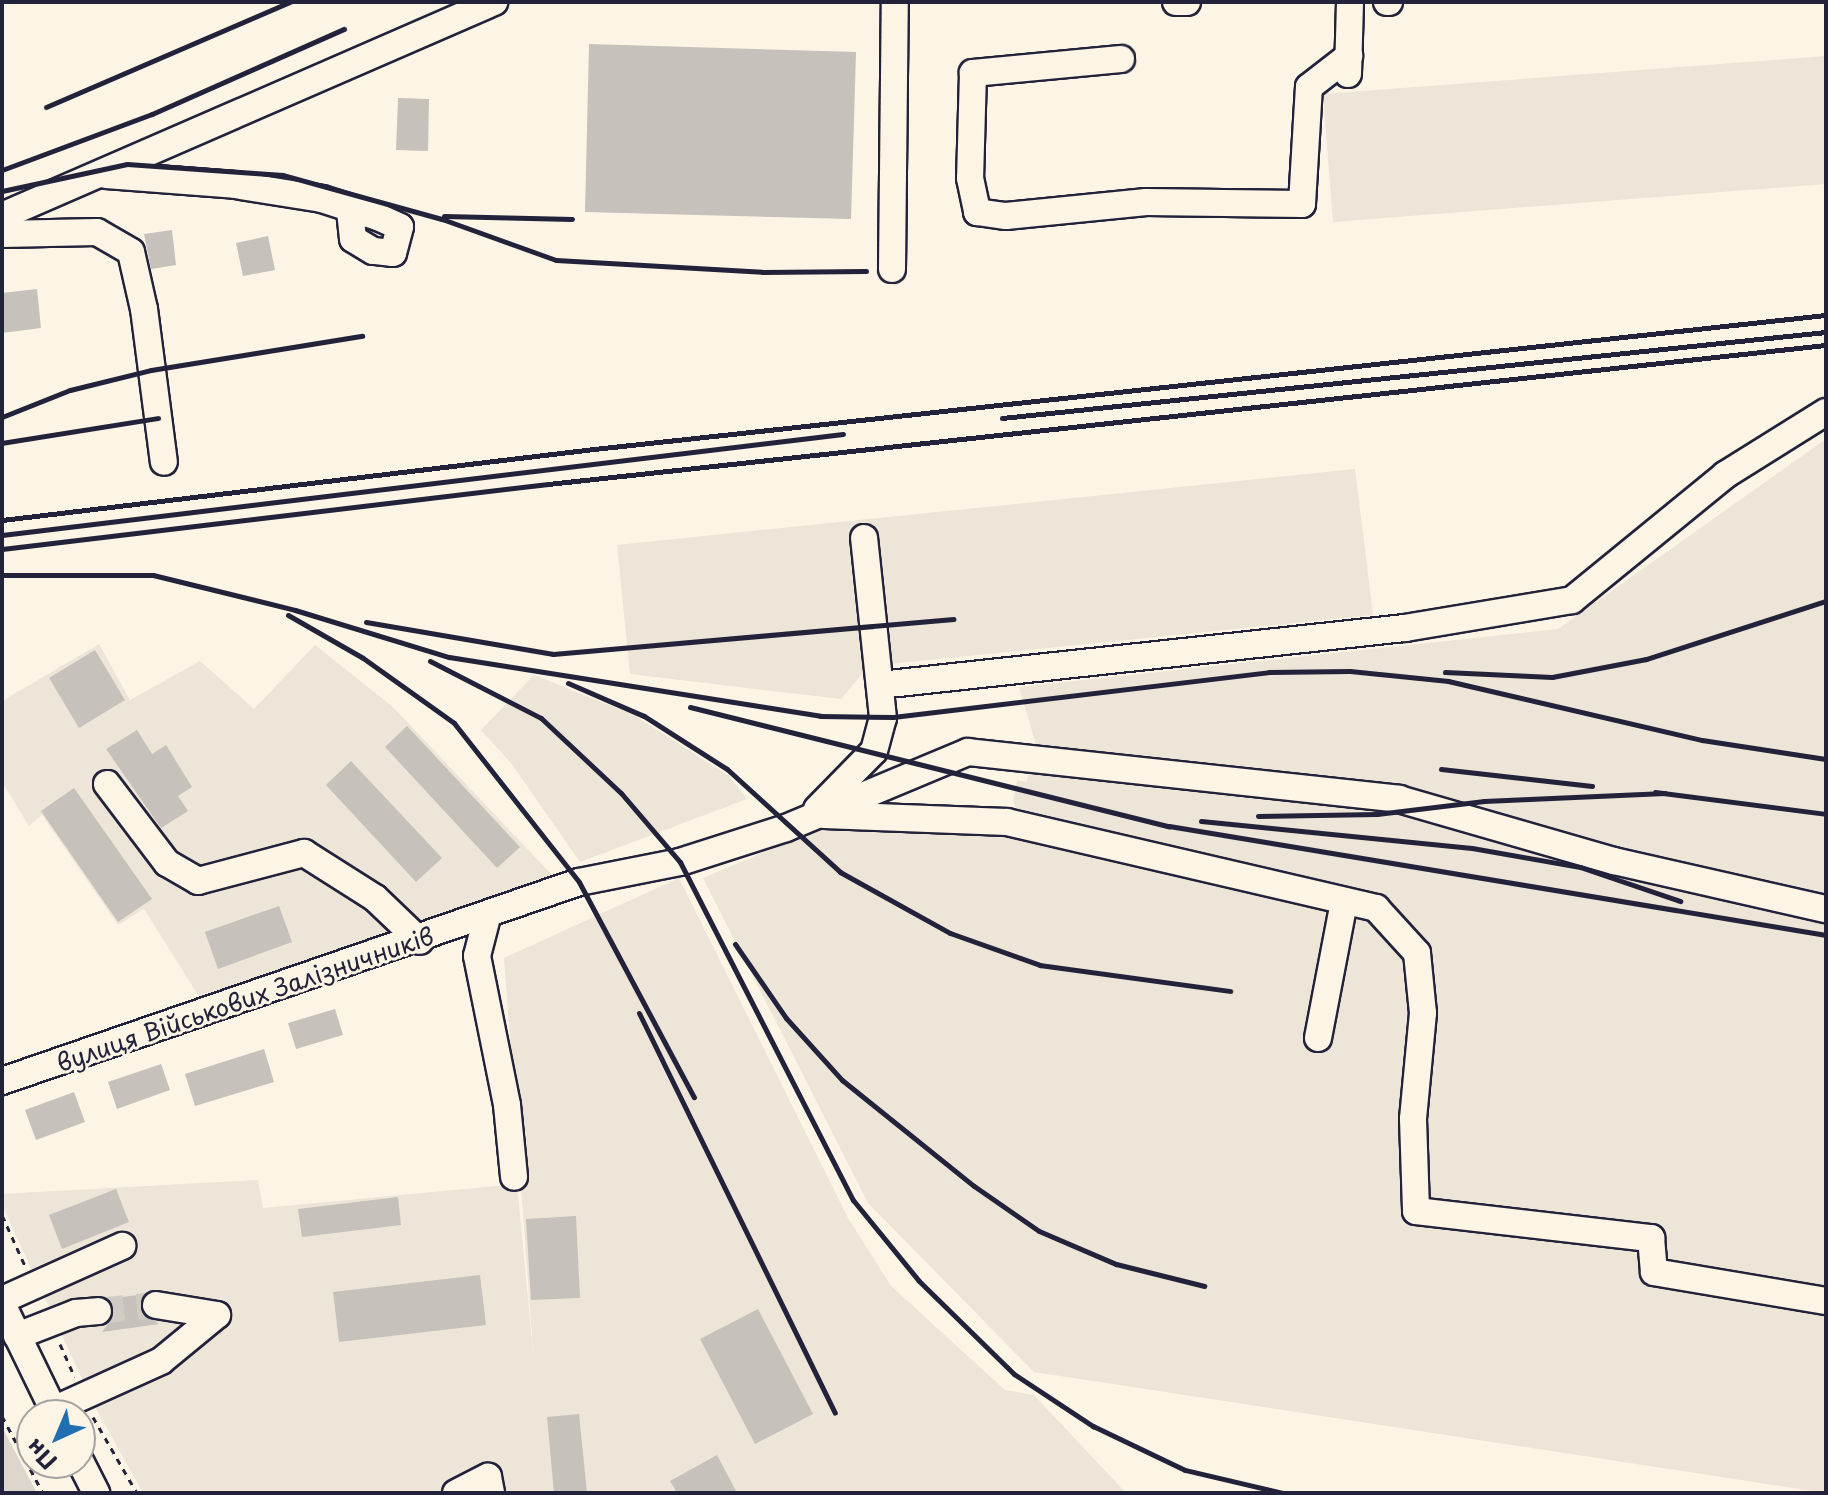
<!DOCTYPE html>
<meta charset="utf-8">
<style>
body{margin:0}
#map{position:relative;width:1828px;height:1495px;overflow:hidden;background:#fcf5e5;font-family:"Playpen Sans",sans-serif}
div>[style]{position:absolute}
.built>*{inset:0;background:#ece5d8}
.green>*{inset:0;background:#dcd6cc}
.building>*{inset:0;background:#c6c1bb}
.minor-tunnel>*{height:26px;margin-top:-13px;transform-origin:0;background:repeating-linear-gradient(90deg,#d0cbc3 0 26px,transparent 0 39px)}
.path>*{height:3px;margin-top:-1.5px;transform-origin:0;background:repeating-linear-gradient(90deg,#22223b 0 6px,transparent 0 12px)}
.roads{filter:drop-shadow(2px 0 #22223b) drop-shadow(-2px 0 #22223b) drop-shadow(0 2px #22223b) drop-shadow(0 -2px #22223b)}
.minor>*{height:26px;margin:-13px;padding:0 13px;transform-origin:13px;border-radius:13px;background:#fcf5e5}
.rail>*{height:5px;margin:-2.5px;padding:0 2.5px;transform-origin:2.5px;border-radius:2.5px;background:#22223b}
span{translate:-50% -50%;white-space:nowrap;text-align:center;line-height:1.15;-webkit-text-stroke:6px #fcf5e5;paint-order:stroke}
.street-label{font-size:24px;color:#22223b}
.frame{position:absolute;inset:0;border:4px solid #22223b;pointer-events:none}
.north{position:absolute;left:16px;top:1399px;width:80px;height:80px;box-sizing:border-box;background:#fcf5e5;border:2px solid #a5a1a1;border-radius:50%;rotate:224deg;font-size:22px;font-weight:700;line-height:32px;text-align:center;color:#22223b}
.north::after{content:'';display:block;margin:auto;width:28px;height:36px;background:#1f6fb2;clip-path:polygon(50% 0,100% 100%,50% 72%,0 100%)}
</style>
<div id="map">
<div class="built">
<div style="clip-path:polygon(1826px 56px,1826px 184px,1333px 222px,1323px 94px)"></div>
<div style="clip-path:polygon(1826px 439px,1826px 1493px,1034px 1372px,868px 1203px,703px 878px,819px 829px,1028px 836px,1013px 801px,1017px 780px,1027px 782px,1035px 741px,1019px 687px,1558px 629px)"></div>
<div style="clip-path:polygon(1355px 469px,1373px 615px,869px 666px,841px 699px,630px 674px,617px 545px)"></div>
<div style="clip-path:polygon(99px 644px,130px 700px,200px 661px,254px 709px,315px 645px,393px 707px,555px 878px,200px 998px,144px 909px,118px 925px,42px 815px,29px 826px,2px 782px,2px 701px)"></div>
<div style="clip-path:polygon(534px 675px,634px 715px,729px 776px,747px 799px,580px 862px,511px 763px,481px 730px)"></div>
<div style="clip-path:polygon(679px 878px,848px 1218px,891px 1286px,1005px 1390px,1034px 1395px,1126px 1493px,143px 1493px,95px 1407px,2px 1205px,2px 1194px,258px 1180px,263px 1208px,517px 1184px,534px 1362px,504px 958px)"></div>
</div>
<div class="green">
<div style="clip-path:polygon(2px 1427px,37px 1493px,2px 1493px)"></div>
</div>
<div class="building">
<div style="clip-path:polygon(589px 44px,856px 52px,851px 219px,585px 212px)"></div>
<div style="clip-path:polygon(398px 98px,429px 99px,428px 151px,396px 150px)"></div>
<div style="clip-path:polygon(172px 230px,176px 265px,151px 269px,144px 234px)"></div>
<div style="clip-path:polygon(268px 236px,275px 270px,243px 276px,236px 243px)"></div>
<div style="clip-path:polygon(37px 289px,41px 328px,2px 333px,2px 293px)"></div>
<div style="clip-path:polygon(95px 650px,125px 700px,79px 728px,49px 678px)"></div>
<div style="clip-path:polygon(407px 726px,520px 847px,497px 868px,385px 747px)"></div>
<div style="clip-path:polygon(137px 730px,152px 754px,166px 745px,192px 787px,178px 796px,188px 811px,161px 828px,106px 749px)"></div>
<div style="clip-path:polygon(351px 761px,442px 858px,416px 882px,326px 785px)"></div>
<div style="clip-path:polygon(74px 788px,152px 899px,118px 922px,41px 811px)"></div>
<div style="clip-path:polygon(279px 906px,292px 942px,218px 969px,205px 932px)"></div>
<div style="clip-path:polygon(335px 1009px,343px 1035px,296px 1049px,288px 1023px)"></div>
<div style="clip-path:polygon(264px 1049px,274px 1082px,195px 1106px,185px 1074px)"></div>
<div style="clip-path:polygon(161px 1064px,170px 1090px,117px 1109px,108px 1082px)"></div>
<div style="clip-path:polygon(74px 1092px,85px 1122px,36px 1140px,25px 1110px)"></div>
<div style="clip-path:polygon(116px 1189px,129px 1222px,62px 1249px,49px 1215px)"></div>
<div style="clip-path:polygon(398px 1197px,401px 1225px,302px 1237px,298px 1209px)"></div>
<div style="clip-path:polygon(576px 1216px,580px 1298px,531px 1300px,526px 1219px)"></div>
<div style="clip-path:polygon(480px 1275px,486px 1325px,339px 1342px,333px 1292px)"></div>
<div style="clip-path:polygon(145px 1294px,141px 1311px,159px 1324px,102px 1332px,113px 1317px,108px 1299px)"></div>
<div style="clip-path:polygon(758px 1309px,813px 1414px,755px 1444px,700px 1339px)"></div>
<div style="clip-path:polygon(579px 1414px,587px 1493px,554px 1493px,547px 1417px)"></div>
<div style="clip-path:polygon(717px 1455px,737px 1493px,677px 1493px,670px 1481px)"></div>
</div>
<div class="minor-tunnel">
<div style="left:98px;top:1311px;width:58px;rotate:-5.9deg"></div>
</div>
<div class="path">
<div style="left:2px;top:1215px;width:58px;rotate:65.6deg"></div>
<div style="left:60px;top:1344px;width:36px;rotate:66deg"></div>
<div style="left:2px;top:1416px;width:87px;rotate:62deg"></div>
<div style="left:93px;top:1417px;width:88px;rotate:59.9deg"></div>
</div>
<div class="roads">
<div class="minor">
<div style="left:1176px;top:2px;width:11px"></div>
<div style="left:1387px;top:2px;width:2px"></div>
<div style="left:1121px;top:59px;width:149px;rotate:174.6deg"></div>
<div style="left:973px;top:73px;width:105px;rotate:91.6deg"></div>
<div style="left:970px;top:178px;width:35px;rotate:78deg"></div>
<div style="left:977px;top:212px;width:29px;rotate:8deg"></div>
<div style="left:1006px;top:216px;width:141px;rotate:-5.7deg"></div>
<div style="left:1146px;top:202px;width:156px;rotate:0.7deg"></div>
<div style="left:1302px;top:204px;width:117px;rotate:-86.6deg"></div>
<div style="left:1309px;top:87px;width:51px;rotate:-37.8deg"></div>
<div style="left:1348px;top:74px;width:72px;rotate:-88.4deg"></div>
<div style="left:106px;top:175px;width:129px;rotate:4.4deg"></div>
<div style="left:235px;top:185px;width:88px;rotate:9.1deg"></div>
<div style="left:322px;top:199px;width:59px;rotate:17.8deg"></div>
<div style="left:378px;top:217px;width:24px;rotate:24deg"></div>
<div style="left:400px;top:227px;width:27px;rotate:105deg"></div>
<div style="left:393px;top:253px;width:20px;rotate:-174deg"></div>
<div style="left:373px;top:251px;width:23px;rotate:-149deg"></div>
<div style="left:353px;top:239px;width:31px;rotate:-96deg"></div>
<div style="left:2px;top:216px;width:537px;rotate:-23.51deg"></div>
<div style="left:2px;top:234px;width:95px;rotate:-1.2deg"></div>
<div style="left:97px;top:232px;width:39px;rotate:30deg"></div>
<div style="left:131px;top:252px;width:58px;rotate:77.2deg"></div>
<div style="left:144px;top:309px;width:154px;rotate:82.6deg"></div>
<div style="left:892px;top:269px;width:267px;rotate:-89.4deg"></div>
<div style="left:880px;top:685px;width:528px;rotate:-6.2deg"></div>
<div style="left:1405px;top:628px;width:169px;rotate:-9.5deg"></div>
<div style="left:1572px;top:600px;width:198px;rotate:-39.2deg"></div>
<div style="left:1725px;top:475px;width:119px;rotate:-32deg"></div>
<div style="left:107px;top:784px;width:99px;rotate:52.8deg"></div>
<div style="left:167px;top:863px;width:36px;rotate:30deg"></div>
<div style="left:198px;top:881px;width:110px;rotate:-14.8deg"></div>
<div style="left:304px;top:853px;width:84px;rotate:32.4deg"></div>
<div style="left:375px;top:898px;width:62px;rotate:43.7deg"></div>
<div style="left:817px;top:809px;width:81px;rotate:-45.5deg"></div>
<div style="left:874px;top:751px;width:34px;rotate:-75deg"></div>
<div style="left:883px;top:718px;width:181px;rotate:-96deg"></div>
<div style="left:824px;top:815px;width:183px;rotate:2.2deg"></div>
<div style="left:1007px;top:822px;width:379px;rotate:13.1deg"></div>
<div style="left:1376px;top:908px;width:61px;rotate:47.7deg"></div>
<div style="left:1417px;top:953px;width:60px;rotate:84.3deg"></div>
<div style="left:1423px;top:1013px;width:106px;rotate:95.4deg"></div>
<div style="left:1413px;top:1119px;width:92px;rotate:88.1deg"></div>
<div style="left:1416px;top:1211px;width:237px;rotate:6.6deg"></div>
<div style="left:1651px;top:1238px;width:34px;rotate:85deg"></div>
<div style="left:1654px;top:1272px;width:174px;rotate:9.6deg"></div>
<div style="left:487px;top:917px;width:40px;rotate:104.4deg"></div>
<div style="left:477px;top:956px;width:152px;rotate:78.6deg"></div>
<div style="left:507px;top:1105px;width:72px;rotate:84.4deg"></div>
<div style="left:1318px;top:1038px;width:138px;rotate:-79.2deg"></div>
<div style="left:2px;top:1081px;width:610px;rotate:-19.03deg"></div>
<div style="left:579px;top:882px;width:103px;rotate:-11.2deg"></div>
<div style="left:680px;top:862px;width:111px;rotate:-17.8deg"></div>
<div style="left:786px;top:828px;width:197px;rotate:-22.7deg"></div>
<div style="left:968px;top:752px;width:434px;rotate:6.2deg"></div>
<div style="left:1399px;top:799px;width:224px;rotate:16.1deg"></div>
<div style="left:1614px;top:861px;width:217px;rotate:12.8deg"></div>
<div style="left:2px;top:1300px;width:132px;rotate:-24.2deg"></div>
<div style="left:2px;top:1304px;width:123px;rotate:64.1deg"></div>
<div style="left:156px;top:1305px;width:62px;rotate:9.3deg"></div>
<div style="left:17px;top:1336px;width:63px;rotate:-21.3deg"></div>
<div style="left:76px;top:1313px;width:22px;rotate:-5deg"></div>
<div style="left:53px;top:1410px;width:119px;rotate:-24.4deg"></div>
<div style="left:161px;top:1361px;width:72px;rotate:-39.4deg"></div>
<div style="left:80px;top:1461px;width:36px;rotate:63deg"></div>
<div style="left:456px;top:1493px;width:36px;rotate:-27deg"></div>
<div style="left:488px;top:1477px;width:16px;rotate:79deg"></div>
</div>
</div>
<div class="rail">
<div style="left:46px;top:107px;width:266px;rotate:-23.3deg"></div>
<div style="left:2px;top:170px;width:160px;rotate:-20.5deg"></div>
<div style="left:152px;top:114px;width:210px;rotate:-23.9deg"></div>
<div style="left:2px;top:191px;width:128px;rotate:-12.2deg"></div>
<div style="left:127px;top:164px;width:156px;rotate:4deg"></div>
<div style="left:283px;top:175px;width:165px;rotate:15.5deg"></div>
<div style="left:442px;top:219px;width:121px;rotate:19.8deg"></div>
<div style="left:556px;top:260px;width:206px;rotate:3.3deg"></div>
<div style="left:762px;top:272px;width:104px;rotate:-0.6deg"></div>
<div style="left:444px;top:216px;width:128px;rotate:1.3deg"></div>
<div style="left:2px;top:417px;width:73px;rotate:-21.7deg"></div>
<div style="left:70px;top:390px;width:83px;rotate:-13.9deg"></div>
<div style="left:151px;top:370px;width:214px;rotate:-9.2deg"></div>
<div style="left:1002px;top:418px;width:828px;rotate:-5.96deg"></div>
<div style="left:2px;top:443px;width:158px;rotate:-9.1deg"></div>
<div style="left:2px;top:520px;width:596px;rotate:-6.84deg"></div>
<div style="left:594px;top:449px;width:1239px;rotate:-6.21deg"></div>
<div style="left:2px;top:535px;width:847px;rotate:-6.85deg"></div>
<div style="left:2px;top:549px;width:550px;rotate:-6.79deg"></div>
<div style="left:548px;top:484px;width:1286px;rotate:-6.21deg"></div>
<div style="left:2px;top:575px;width:151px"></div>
<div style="left:153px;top:575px;width:146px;rotate:13.8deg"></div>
<div style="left:295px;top:610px;width:161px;rotate:17deg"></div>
<div style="left:449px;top:657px;width:376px;rotate:9deg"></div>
<div style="left:820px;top:716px;width:73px;rotate:0.8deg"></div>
<div style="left:893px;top:717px;width:379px;rotate:-6.8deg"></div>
<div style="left:1269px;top:672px;width:81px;rotate:-0.7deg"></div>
<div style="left:1350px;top:671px;width:99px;rotate:5.8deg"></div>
<div style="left:1448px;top:681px;width:261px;rotate:13.1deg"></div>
<div style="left:1702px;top:740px;width:125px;rotate:8.7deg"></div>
<div style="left:288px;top:615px;width:86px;rotate:29.8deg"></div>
<div style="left:363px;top:658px;width:112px;rotate:35.5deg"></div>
<div style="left:454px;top:723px;width:202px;rotate:51.8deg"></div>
<div style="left:579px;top:882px;width:244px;rotate:61.9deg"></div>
<div style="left:366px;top:622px;width:190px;rotate:9.7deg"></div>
<div style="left:553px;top:654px;width:402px;rotate:-5deg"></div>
<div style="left:430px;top:661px;width:125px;rotate:27.2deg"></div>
<div style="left:541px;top:718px;width:110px;rotate:43.2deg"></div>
<div style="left:621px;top:793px;width:91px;rotate:49.5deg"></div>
<div style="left:680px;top:862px;width:380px;rotate:62.9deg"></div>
<div style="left:853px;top:1200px;width:104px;rotate:50.8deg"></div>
<div style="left:919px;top:1281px;width:133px;rotate:44.4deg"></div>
<div style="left:1014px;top:1374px;width:95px;rotate:33.4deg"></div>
<div style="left:1093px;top:1426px;width:102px;rotate:25.6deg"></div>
<div style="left:1185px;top:1470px;width:101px;rotate:13.2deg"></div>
<div style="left:1445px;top:672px;width:107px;rotate:2.7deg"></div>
<div style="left:1552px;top:677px;width:96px;rotate:-10.8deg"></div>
<div style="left:1646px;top:659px;width:189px;rotate:-17.9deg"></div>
<div style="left:568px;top:683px;width:83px;rotate:23.5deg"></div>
<div style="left:644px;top:716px;width:98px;rotate:32.6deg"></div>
<div style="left:727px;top:769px;width:153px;rotate:42.3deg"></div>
<div style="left:840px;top:872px;width:126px;rotate:29deg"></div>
<div style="left:950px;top:933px;width:96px;rotate:19.6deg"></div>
<div style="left:1040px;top:965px;width:192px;rotate:7.8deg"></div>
<div style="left:690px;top:707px;width:494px;rotate:14deg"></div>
<div style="left:1169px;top:826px;width:666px;rotate:9.42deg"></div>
<div style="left:1441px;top:769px;width:152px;rotate:6.4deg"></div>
<div style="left:1655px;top:792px;width:172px;rotate:7.3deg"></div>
<div style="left:1258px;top:816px;width:119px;rotate:-1deg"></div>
<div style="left:1377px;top:814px;width:108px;rotate:-6.9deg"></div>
<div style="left:1484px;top:801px;width:181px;rotate:-2.5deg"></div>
<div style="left:1201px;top:821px;width:272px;rotate:5.7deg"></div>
<div style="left:1472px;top:848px;width:110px;rotate:10deg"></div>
<div style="left:1580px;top:867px;width:106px;rotate:18.8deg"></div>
<div style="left:735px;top:944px;width:90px;rotate:55.4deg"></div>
<div style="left:786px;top:1018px;width:84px;rotate:47.9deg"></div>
<div style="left:842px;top:1080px;width:169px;rotate:38.8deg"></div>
<div style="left:974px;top:1186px;width:79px;rotate:34.7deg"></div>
<div style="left:1039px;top:1231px;width:84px;rotate:23.2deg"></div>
<div style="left:1116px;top:1264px;width:91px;rotate:14deg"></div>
<div style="left:639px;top:1013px;width:445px;rotate:63.9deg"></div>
</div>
<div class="street-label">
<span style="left:245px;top:999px;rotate:-19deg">вулиця Військових Залізничників</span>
</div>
<div class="frame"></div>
<div class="north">Пн</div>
</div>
